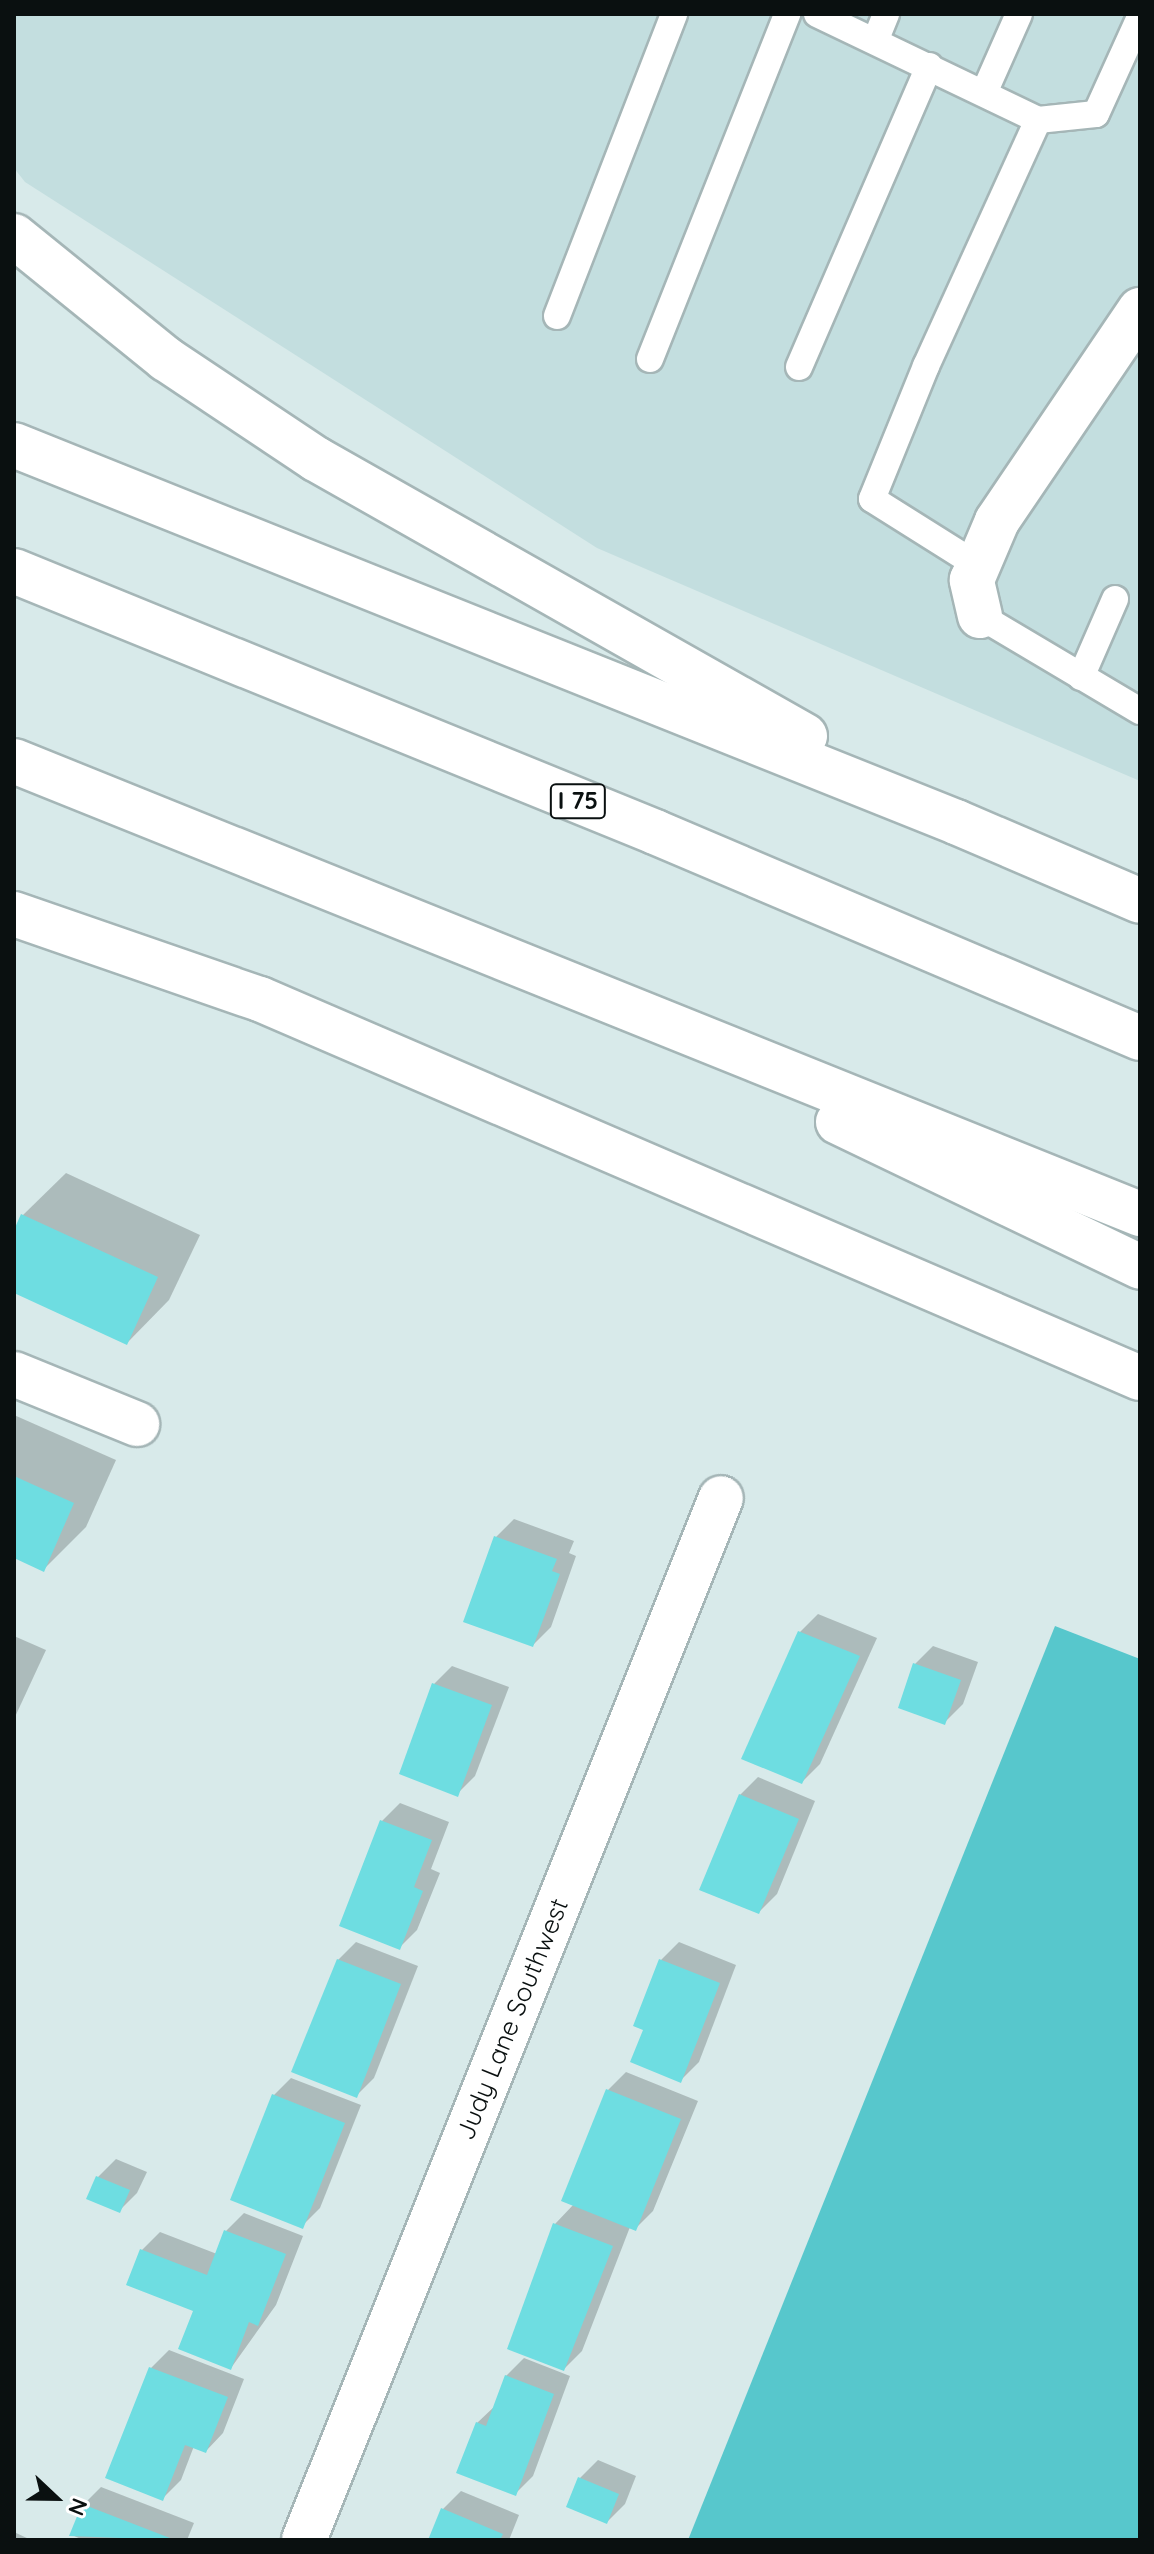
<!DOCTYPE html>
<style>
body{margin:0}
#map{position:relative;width:1154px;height:2554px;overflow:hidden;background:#d8eaea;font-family:Quicksand,sans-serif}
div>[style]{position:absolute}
.built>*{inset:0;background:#c3dedf}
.forest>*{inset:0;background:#57c7cc}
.shadow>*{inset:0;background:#0003}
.building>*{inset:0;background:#6edde1}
.roads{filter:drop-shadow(2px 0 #a5b6b7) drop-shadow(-2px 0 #a5b6b7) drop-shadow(0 2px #a5b6b7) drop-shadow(0 -2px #a5b6b7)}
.service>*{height:26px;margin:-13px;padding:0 13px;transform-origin:13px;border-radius:13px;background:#fff}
.minor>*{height:44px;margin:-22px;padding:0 22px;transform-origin:22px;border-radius:22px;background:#fff}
.motorway>*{height:44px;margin:-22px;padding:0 22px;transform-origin:22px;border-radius:22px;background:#fff}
span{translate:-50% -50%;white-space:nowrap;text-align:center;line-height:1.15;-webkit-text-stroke:6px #fff;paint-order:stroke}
.shield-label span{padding:2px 6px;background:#fff;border:2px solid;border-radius:6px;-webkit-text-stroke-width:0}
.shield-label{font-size:24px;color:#0a1010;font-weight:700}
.street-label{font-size:26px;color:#0a1010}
.frame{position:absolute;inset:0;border:16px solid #0a1010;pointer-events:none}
.north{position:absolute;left:16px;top:2458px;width:80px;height:80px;-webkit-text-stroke:6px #fff;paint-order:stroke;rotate:112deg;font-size:22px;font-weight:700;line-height:32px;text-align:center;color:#0a1010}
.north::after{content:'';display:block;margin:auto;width:28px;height:36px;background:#0a1010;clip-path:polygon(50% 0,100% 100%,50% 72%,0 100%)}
</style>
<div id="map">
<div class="built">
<div style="clip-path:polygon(14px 14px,1140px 14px,1140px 781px,597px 548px,25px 182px,14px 168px)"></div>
</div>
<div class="forest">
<div style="clip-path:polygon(1055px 1626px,1140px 1659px,1140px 2540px,688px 2540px)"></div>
</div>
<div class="shadow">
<div style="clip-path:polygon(66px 1173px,200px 1235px,169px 1300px,127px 1343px,14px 1291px,14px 1235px,23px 1215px)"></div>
<div style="clip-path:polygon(14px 1415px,116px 1460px,86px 1527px,44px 1569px,14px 1556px)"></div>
<div style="clip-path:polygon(514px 1519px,574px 1541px,569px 1553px,576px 1556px,551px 1627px,533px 1645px,496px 1537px)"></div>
<div style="clip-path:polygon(818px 1614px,877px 1638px,820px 1764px,802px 1782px,744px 1758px,800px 1632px)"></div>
<div style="clip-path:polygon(14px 1636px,46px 1650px,14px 1719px)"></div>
<div style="clip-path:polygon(933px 1646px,978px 1662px,963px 1704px,945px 1722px,915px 1664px)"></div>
<div style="clip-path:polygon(452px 1666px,509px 1687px,475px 1776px,457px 1794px,401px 1773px,434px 1684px)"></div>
<div style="clip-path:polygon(758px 1777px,815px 1801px,777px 1894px,759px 1912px,740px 1795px)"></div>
<div style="clip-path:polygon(400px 1803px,449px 1822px,431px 1869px,440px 1873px,417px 1930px,399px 1948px,382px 1821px)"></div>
<div style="clip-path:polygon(356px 1942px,418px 1966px,374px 2078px,356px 2096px,338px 1960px)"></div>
<div style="clip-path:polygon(679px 1942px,736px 1965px,699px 2062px,681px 2080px,645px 2029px,661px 1960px)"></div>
<div style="clip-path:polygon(626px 2072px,698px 2101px,653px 2211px,635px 2229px,630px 2227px,582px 2351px,564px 2369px,555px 2224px,574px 2204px,608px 2090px)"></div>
<div style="clip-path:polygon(291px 2078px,361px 2105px,320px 2208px,302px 2226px,273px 2096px)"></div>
<div style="clip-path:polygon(116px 2159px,147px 2172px,137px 2193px,119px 2211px,89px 2198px,98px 2177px)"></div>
<div style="clip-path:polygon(244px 2213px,303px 2236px,276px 2305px,231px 2368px,195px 2310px,142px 2250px,160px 2232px,217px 2254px,226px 2231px)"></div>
<div style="clip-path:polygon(169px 2350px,244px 2379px,223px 2433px,206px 2451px,194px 2446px,181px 2480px,163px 2498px,151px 2368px)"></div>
<div style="clip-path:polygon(524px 2358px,570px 2376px,533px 2476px,515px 2494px,477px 2423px,496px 2405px,506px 2376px)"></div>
<div style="clip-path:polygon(598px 2460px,636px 2476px,625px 2504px,607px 2522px,569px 2506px,580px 2478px)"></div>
<div style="clip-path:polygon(101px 2487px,194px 2523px,187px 2540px,83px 2540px,72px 2535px,83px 2505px)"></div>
<div style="clip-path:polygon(461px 2491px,519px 2515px,509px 2540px,430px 2540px,443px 2509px)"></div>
<div style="clip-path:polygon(14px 2532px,29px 2539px,28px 2540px,14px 2540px)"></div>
</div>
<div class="building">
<div style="clip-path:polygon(21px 1214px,158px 1277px,127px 1345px,14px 1293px,14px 1230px)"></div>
<div style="clip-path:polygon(14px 1476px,74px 1503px,44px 1572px,14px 1558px)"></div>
<div style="clip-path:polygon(494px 1536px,557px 1559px,552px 1571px,560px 1574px,533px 1647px,463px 1622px)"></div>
<div style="clip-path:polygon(798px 1631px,860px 1656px,802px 1784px,741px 1759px)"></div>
<div style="clip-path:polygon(913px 1663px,961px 1680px,945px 1725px,898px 1708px)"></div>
<div style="clip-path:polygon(432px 1683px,492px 1705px,458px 1797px,399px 1774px)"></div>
<div style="clip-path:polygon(739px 1794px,799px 1819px,759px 1914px,699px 1890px)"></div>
<div style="clip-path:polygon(380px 1820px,432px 1840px,414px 1887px,423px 1891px,400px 1950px,339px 1926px)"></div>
<div style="clip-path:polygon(337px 1959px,401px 1984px,357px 2098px,291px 2072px)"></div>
<div style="clip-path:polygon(659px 1959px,720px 1983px,681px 2083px,630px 2062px,643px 2030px,633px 2026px)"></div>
<div style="clip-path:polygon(606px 2089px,681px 2119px,636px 2231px,561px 2201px)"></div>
<div style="clip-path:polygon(272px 2094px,345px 2123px,303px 2229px,230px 2200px)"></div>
<div style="clip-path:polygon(96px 2176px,130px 2190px,120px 2213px,86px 2199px)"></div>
<div style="clip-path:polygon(553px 2223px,613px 2246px,564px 2371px,507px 2349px)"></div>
<div style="clip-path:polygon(224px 2230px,286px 2254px,258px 2326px,249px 2322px,231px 2370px,178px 2349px,193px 2311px,126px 2285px,140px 2249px,207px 2275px)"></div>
<div style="clip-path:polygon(149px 2367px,228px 2397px,206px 2453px,185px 2445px,163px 2501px,105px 2478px)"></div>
<div style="clip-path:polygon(505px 2375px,554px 2394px,516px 2496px,456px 2473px,476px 2422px,486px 2426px)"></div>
<div style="clip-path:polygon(578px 2477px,619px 2494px,607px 2524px,566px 2507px)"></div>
<div style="clip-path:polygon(82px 2504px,175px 2540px,69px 2536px)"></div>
<div style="clip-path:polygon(441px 2508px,503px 2534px,500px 2540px,428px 2540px)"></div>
</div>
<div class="roads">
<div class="service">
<div style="left:817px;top:14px;width:245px;rotate:25.6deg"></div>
<div style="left:1038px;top:120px;width:58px;rotate:-5.9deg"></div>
<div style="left:1096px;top:114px;width:107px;rotate:-65.6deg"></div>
<div style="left:876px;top:39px;width:27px;rotate:-68deg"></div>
<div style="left:984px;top:93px;width:86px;rotate:-66.1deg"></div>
<div style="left:557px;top:316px;width:324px;rotate:-68.8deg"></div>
<div style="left:650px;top:359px;width:371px;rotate:-68.3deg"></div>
<div style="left:799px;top:367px;width:328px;rotate:-66.6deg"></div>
<div style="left:977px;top:565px;width:124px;rotate:-147.8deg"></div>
<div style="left:872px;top:499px;width:144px;rotate:-67.9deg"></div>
<div style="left:926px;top:366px;width:270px;rotate:-65.5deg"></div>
<div style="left:980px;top:616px;width:186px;rotate:30.7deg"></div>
<div style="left:1081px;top:677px;width:85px;rotate:-66.4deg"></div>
</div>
<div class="minor">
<div style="left:980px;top:616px;width:37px;rotate:-103deg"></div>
<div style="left:972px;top:580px;width:64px;rotate:-67deg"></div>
<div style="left:997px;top:521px;width:255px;rotate:-55.9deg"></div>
<div style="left:14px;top:1374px;width:133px;rotate:22.1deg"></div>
<div style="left:304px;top:2540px;width:1122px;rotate:-68.19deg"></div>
</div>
<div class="motorway">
<div style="left:14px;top:236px;width:196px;rotate:39deg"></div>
<div style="left:166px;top:359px;width:180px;rotate:33.7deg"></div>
<div style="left:316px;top:459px;width:562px;rotate:29.53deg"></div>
<div style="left:14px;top:445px;width:1015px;rotate:21.81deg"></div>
<div style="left:956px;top:822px;width:200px;rotate:23.2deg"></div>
<div style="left:14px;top:571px;width:692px;rotate:22.15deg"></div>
<div style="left:655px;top:832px;width:527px;rotate:23.01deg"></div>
<div style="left:14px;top:761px;width:1214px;rotate:21.92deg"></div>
<div style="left:14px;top:914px;width:260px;rotate:19.1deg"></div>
<div style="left:260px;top:999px;width:958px;rotate:23.3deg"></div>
<div style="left:838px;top:1122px;width:335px;rotate:25.6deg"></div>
</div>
</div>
<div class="shield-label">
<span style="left:578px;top:801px">I 75</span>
</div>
<div class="street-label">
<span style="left:512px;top:2019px;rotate:-68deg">Judy Lane Southwest</span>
</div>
<div class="frame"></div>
<div class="north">N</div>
</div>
